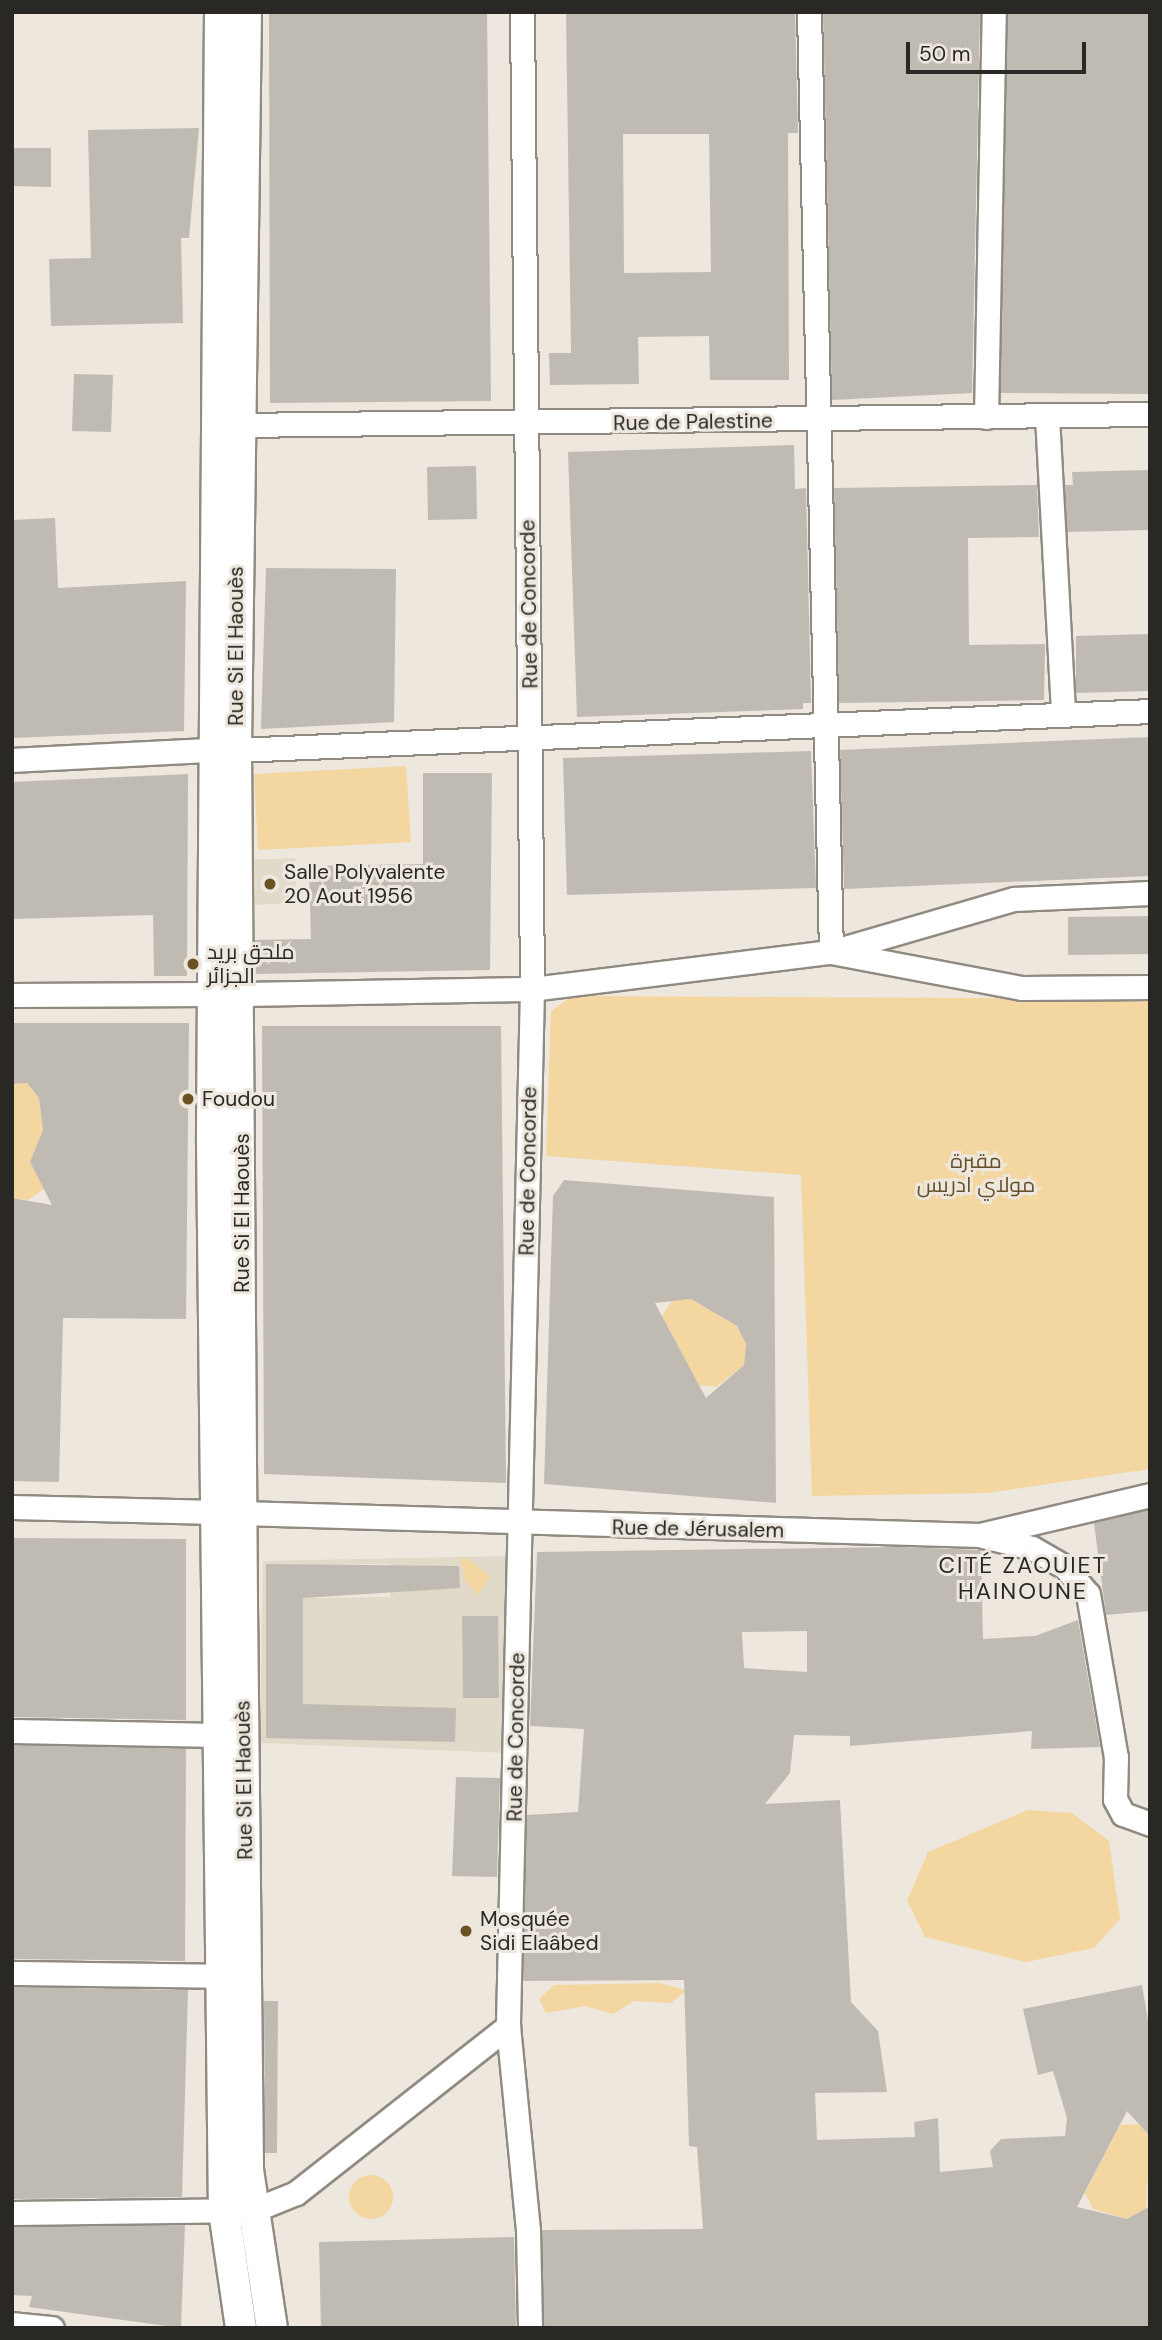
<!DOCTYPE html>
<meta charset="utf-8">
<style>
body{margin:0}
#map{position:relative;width:1162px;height:2340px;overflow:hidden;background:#ede7dd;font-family:"DM Sans",Cairo,sans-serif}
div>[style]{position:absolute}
.built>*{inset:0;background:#e1d9c9}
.green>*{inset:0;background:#f3d6a0}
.round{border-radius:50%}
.building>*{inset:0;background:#c0bbb2}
.roads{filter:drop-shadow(2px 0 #908b82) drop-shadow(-2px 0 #908b82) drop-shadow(0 2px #908b82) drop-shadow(0 -2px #908b82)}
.minor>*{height:23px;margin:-11.5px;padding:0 11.5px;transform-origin:11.5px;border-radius:11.5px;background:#fff}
.tertiary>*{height:30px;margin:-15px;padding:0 15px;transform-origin:15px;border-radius:15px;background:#fff}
.dots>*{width:19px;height:19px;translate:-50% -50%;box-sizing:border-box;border:4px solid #ede7dd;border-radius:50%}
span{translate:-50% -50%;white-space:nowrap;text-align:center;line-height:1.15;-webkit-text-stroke:6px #ede7dd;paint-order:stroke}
.street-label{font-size:21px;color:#292824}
.poi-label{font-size:21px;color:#292824}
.left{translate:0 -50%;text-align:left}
.park-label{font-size:21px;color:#655129}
.neighbourhood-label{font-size:23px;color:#292824;letter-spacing:2px}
.frame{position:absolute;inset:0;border:14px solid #292824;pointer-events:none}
.scale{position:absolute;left:906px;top:42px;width:180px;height:32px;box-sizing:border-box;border:4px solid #292824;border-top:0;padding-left:9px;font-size:21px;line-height:24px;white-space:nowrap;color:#292824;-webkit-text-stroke:5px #ede7dd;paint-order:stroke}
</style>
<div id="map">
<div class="built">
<div style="clip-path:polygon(295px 858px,296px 903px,248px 905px,247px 860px)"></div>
<div style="clip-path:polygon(evenodd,508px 1556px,508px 1753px,260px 1743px,263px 1561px,508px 1556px,303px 1564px,303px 1738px,266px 1738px,266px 1565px,303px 1564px,508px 1556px,389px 1564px,390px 1597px,313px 1598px,313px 1565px,389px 1564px,508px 1556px,498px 1616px,499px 1697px,463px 1698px,462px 1617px,498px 1616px)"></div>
</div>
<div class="green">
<div style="clip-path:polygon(406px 766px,411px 842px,258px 850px,254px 774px)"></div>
<div style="clip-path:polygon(572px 996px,1150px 999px,1150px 1469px,988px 1493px,812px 1496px,801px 1175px,546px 1156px,551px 1011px)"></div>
<div style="clip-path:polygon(27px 1083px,39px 1098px,43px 1130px,30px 1162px,44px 1189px,28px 1200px,12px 1198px,12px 1084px)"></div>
<div style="clip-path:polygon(691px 1299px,737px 1326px,746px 1344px,744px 1365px,716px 1387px,699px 1385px,662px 1316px,672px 1301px)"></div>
<div style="clip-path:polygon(467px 1558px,490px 1577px,478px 1595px,465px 1581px,460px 1559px)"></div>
<div style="clip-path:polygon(1028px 1810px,1072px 1813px,1109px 1841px,1120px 1919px,1094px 1948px,1026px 1962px,925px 1937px,907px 1901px,928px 1852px)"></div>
<div style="clip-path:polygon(659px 1983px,686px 1990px,671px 2003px,634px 2001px,613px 2014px,585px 2006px,546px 2013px,539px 1999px,554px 1985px)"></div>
<div style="clip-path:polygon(1139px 2124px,1150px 2136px,1146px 2208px,1127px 2219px,1093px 2209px,1085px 2193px,1120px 2125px)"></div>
<div class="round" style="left:349px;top:2175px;width:44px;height:44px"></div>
</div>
<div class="building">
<div style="clip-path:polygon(269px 12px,487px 12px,491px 401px,270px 403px)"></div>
<div style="clip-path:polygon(evenodd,566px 12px,795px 12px,798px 133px,788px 133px,789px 380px,710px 380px,709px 336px,638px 337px,639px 384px,550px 385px,549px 353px,571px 353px,566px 12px,623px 134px,709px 134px,711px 272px,624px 273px,623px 134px)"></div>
<div style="clip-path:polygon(823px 12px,980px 12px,972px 393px,832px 400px)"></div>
<div style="clip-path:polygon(1008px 12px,1150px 12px,1150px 394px,1000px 393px)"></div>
<div style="clip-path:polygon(199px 128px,189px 238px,181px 238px,183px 323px,51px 326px,49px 259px,91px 258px,88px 130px)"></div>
<div style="clip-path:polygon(12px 148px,51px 148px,51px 187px,12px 186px)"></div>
<div style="clip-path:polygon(74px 374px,113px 375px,111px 432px,72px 431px)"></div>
<div style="clip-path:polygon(794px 445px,795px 489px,806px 488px,811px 703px,803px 703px,803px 709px,577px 717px,568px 452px)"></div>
<div style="clip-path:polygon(476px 466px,477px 519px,428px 520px,427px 467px)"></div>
<div style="clip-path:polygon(1150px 470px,1150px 530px,1067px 532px,1065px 485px,1073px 485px,1072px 472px)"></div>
<div style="clip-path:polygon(1037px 485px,1039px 537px,968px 538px,969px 645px,1045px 644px,1044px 700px,839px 703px,834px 488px)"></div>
<div style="clip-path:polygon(55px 518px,58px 588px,186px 581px,184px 731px,12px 738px,12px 520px)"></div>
<div style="clip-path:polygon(266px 568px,396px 569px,394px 722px,261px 729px)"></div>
<div style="clip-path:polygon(1150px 634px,1150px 691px,1076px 693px,1076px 636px)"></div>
<div style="clip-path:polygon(1150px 737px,1150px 876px,844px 889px,840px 750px)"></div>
<div style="clip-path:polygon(811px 751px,816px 888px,567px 895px,563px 758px)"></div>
<div style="clip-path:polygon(423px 773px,492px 773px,490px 970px,255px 974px,255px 940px,311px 939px,309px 866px,423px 864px)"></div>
<div style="clip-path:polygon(188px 774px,187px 976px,154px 976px,153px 915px,12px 919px,12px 782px)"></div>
<div style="clip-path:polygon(1150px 916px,1150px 954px,1068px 955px,1068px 917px)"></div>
<div style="clip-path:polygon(12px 1023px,189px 1023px,186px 1319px,63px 1318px,59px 1482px,12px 1481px,12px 1198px,52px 1205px,30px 1162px,43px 1130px,39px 1098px,27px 1083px,12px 1084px)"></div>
<div style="clip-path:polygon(262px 1026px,501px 1026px,506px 1483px,264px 1474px)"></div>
<div style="clip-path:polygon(evenodd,564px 1180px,774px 1197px,776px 1503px,544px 1484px,553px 1196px,564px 1180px,691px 1299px,737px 1326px,746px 1344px,744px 1365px,706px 1398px,655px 1303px,691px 1299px)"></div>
<div style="clip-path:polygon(1150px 1509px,1150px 1611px,1106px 1615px,1094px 1523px)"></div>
<div style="clip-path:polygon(12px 1538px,186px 1539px,186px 1720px,12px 1717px)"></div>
<div style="clip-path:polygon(evenodd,899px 1547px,981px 1550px,983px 1639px,1035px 1636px,1078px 1620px,1100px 1747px,1031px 1749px,1032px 1731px,850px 1746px,850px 1736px,794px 1735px,790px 1773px,765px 1804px,840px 1800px,851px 2002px,878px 2031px,887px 2092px,815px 2093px,817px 2140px,915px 2137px,914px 2122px,938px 2118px,940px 2172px,993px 2167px,990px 2151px,1001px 2139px,1065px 2136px,1067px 2118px,1053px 2071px,1038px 2075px,1023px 2009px,1142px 1985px,1150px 2032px,1150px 2136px,1127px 2111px,1077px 2207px,1127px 2219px,1150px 2206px,1150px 2328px,544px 2328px,542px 2230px,703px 2229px,697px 2147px,689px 2146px,684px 1980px,523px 1981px,527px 1815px,578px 1812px,584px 1729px,530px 1726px,537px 1552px,899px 1547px,807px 1631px,807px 1672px,744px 1668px,742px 1632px,807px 1631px)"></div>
<div style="clip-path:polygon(266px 1564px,459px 1566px,460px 1588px,303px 1598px,303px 1704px,456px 1708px,455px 1742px,266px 1738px)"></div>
<div style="clip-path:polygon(462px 1616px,498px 1616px,499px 1698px,463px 1698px)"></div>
<div style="clip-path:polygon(12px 1745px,186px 1748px,185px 1961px,12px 1959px)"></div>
<div style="clip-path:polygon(456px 1777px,500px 1778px,497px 1877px,452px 1876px)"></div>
<div style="clip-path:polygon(12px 1987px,188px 1990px,182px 2197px,12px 2199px)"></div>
<div style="clip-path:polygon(264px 2001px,278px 2001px,277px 2153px,265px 2153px)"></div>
<div style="clip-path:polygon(185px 2225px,181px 2328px,29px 2307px,32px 2296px,12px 2295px,12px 2227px)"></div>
<div style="clip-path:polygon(514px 2237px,516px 2328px,321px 2328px,319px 2242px)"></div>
</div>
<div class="roads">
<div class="minor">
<div style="left:522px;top:12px;width:977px;rotate:89.41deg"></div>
<div style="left:532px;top:989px;width:1037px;rotate:91.33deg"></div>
<div style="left:508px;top:2026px;width:205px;rotate:84.4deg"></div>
<div style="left:528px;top:2230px;width:98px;rotate:88.8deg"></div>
<div style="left:809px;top:12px;width:940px;rotate:88.66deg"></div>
<div style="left:831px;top:952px;width:194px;rotate:10.7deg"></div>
<div style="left:1022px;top:988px;width:128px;rotate:-0.4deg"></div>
<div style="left:1047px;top:416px;width:298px;rotate:86.9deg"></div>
<div style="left:986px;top:417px;width:405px;rotate:-88.9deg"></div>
<div style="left:237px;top:425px;width:913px;rotate:-0.69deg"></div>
<div style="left:236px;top:750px;width:915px;rotate:-2.44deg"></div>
<div style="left:12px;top:760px;width:199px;rotate:-2.9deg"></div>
<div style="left:242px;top:994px;width:290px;rotate:-1deg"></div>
<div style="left:532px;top:989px;width:301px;rotate:-7.1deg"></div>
<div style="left:831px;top:952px;width:191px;rotate:-16.2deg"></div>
<div style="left:1014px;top:899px;width:136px;rotate:-2.5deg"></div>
<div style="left:12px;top:995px;width:198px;rotate:-0.3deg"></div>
<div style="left:12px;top:1507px;width:204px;rotate:1.4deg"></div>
<div style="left:241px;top:1513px;width:739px;rotate:1.71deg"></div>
<div style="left:980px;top:1535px;width:175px;rotate:-13.2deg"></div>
<div style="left:983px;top:1536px;width:50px;rotate:13.8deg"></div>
<div style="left:1032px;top:1548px;width:38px;rotate:30deg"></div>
<div style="left:1065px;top:1567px;width:35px;rotate:50deg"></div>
<div style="left:1088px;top:1594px;width:165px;rotate:80.3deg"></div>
<div style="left:1116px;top:1757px;width:42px;rotate:91.4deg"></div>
<div style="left:1115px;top:1799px;width:17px;rotate:62deg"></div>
<div style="left:1123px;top:1814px;width:29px;rotate:20deg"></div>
<div style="left:12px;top:1731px;width:208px;rotate:1.1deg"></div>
<div style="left:12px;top:1973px;width:209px;rotate:0.8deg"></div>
<div style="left:12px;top:2213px;width:242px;rotate:-0.7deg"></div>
<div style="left:254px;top:2210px;width:45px;rotate:-22deg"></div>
<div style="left:296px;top:2193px;width:270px;rotate:-38.2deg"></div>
<div style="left:12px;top:2324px;width:40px;rotate:5.7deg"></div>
</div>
<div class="tertiary">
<div style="left:220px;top:12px;width:1130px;rotate:90.41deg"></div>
<div style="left:212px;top:1142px;width:1069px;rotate:89.36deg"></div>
<div style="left:224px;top:2211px;width:118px;rotate:81.7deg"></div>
<div style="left:246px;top:12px;width:732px;rotate:90.78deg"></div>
<div style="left:236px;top:744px;width:860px;rotate:89.6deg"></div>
<div style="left:242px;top:1604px;width:566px;rotate:89.39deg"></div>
<div style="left:248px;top:2170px;width:160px;rotate:81.4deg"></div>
</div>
</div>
<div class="dots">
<div style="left:270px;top:884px;background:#6a5222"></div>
<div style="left:193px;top:964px;background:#6a5222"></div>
<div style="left:188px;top:1099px;background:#6a5222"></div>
<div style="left:466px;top:1931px;background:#6a5222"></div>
</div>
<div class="street-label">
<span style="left:693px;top:422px;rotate:-1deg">Rue de Palestine</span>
<span style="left:529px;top:604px;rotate:-91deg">Rue de Concorde</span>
<span style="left:236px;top:646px;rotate:-90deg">Rue Si El Haouès</span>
<span style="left:528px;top:1171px;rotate:-89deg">Rue de Concorde</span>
<span style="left:242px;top:1213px;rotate:-90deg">Rue Si El Haouès</span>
<span style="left:698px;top:1529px;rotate:1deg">Rue de Jérusalem</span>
<span style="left:516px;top:1737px;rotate:-89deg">Rue de Concorde</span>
<span style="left:244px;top:1780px;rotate:-91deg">Rue Si El Haouès</span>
</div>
<div class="poi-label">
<span class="left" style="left:284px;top:884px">Salle Polyvalente<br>20 Aout 1956</span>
<span class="left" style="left:207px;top:964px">ملحق بريد<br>الجزائر</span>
<span class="left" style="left:202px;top:1099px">Foudou</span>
<span class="left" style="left:480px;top:1931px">Mosquée<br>Sidi Elaâbed</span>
</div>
<div class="park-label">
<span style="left:976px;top:1173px">مقبرة<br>مولاي ادريس</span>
</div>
<div class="neighbourhood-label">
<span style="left:1023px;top:1578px">CITÉ ZAOUIET<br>HAINOUNE</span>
</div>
<div class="frame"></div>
<div class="scale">50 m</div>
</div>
